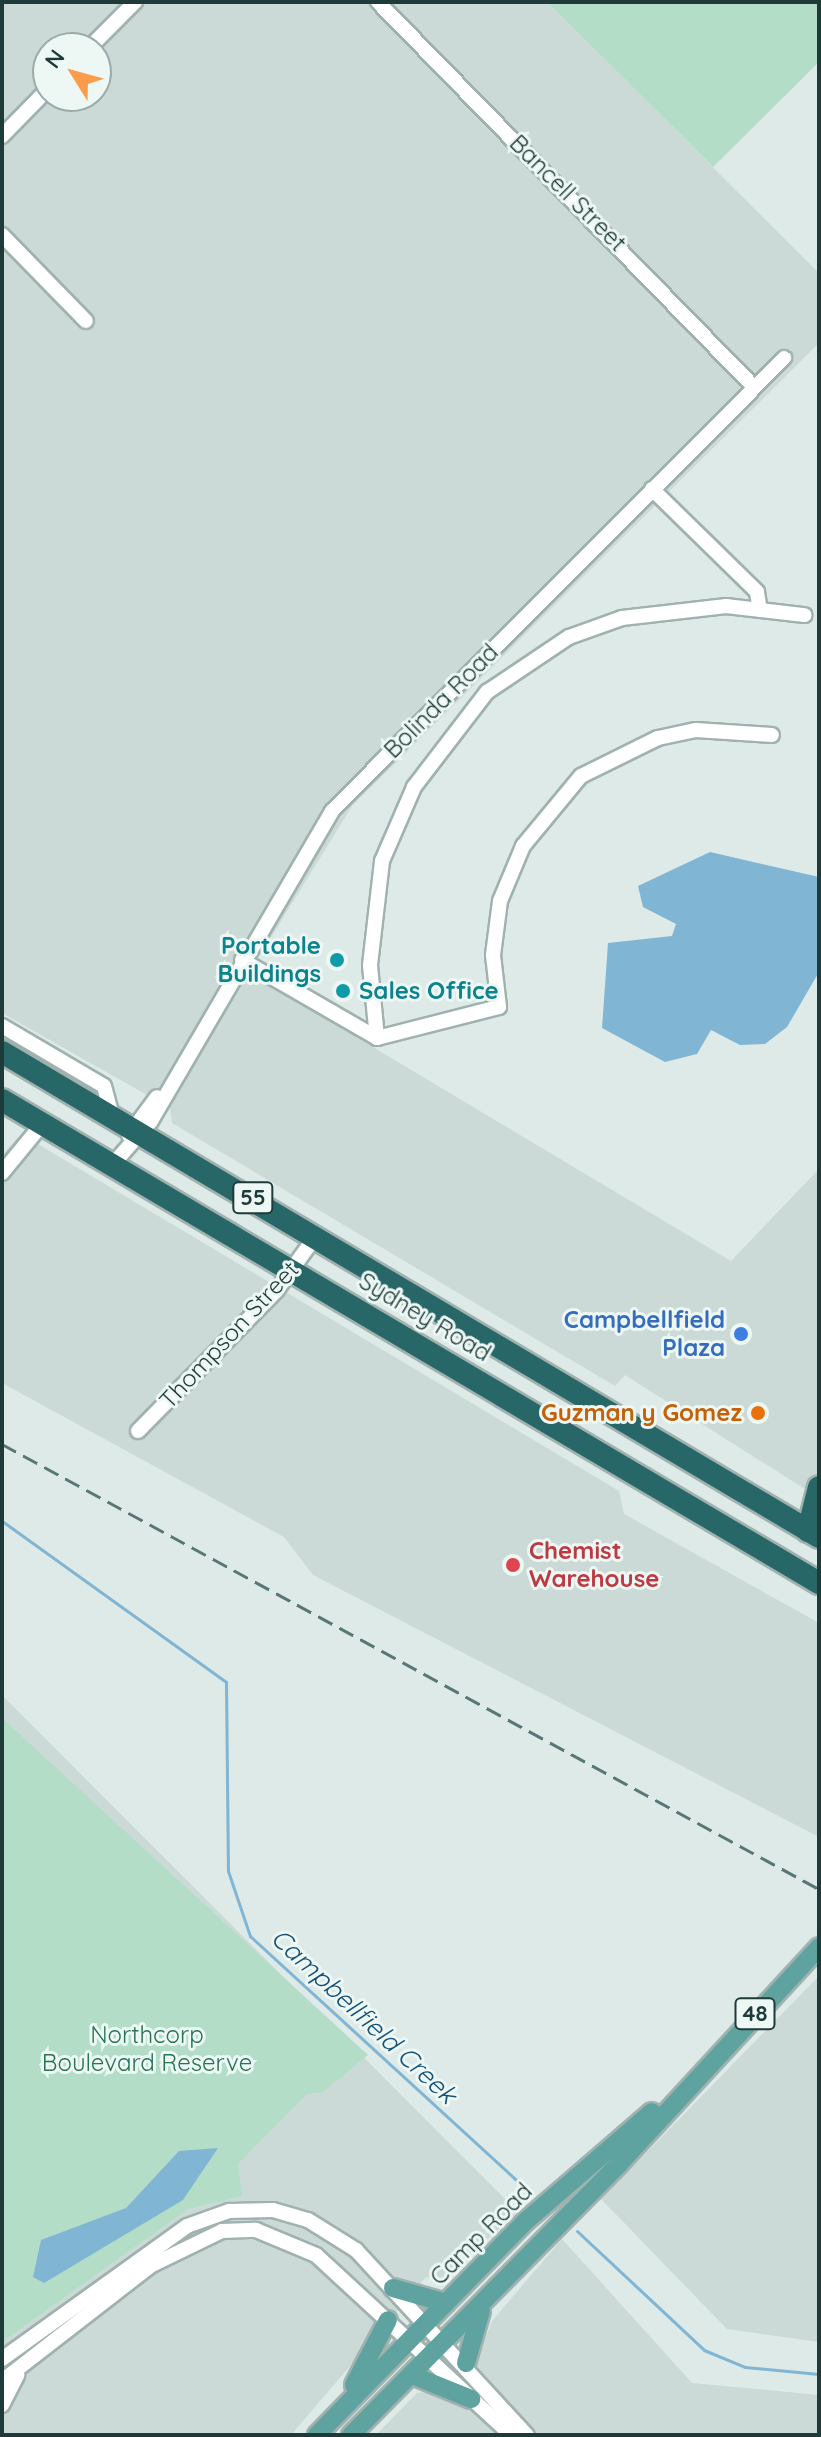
<!DOCTYPE html>
<style>
body{margin:0}
#map{position:relative;width:821px;height:2437px;overflow:hidden;background:#ddeae7;font-family:Quicksand,sans-serif}
div>[style]{position:absolute}
.built>*{inset:0;background:#cbdad6}
.green>*{inset:0;background:#b4ddc8}
.water>*{inset:0;background:#80b5d4}
.stream>*{height:3px;margin:-1.5px;padding:0 1.5px;transform-origin:1.5px;border-radius:1.5px;background:#80b5d4}
.roads{filter:drop-shadow(2px 0 #a0b2af) drop-shadow(-2px 0 #a0b2af) drop-shadow(0 2px #a0b2af) drop-shadow(0 -2px #a0b2af)}
.minor>*{height:14px;margin:-7px;padding:0 7px;transform-origin:7px;border-radius:7px;background:#fff}
.major>*{height:18px;margin:-9px;padding:0 9px;transform-origin:9px;border-radius:9px;background:#5ea3a0}
.highway>*{height:22px;margin:-11px;padding:0 11px;transform-origin:11px;border-radius:11px;background:#286768}
.rail>*{height:3px;margin-top:-1.5px;transform-origin:0;background:repeating-linear-gradient(90deg,#577675 0 16px,transparent 0 24px)}
.dots>*{width:22px;height:22px;translate:-50% -50%;box-sizing:border-box;border:4px solid #edf7f4;border-radius:50%}
span{translate:-50% -50%;white-space:nowrap;text-align:center;line-height:1.15;-webkit-text-stroke:6px #edf7f4;paint-order:stroke}
.shield-label span{padding:2px 6px;background:#edf7f4;border:2px solid;border-radius:6px;-webkit-text-stroke-width:0}
.shield-label{font-size:22px;color:#1e3a39;font-weight:700}
.street-label{font-size:24px;color:#1e3a39}
.culture-label{font-size:24px;color:#0d838f;font-weight:700}
.right{translate:-100% -50%;text-align:right}
.left{translate:0 -50%;text-align:left}
.shop-label{font-size:24px;color:#366cbe;font-weight:700}
.food-label{font-size:24px;color:#c56008;font-weight:700}
.health-label{font-size:24px;color:#be3a42;font-weight:700}
.park-label{font-size:24px;color:#267355}
.water-label{font-size:26px;color:#155279;font-style:italic}
.frame{position:absolute;inset:0;border:4px solid #1e3a39;pointer-events:none}
.north{position:absolute;left:32px;top:32px;width:80px;height:80px;box-sizing:border-box;background:#edf7f4;border:2px solid #9aaba9;border-radius:50%;rotate:307deg;font-size:22px;font-weight:700;line-height:32px;text-align:center;color:#1e3a39}
.north::after{content:'';display:block;margin:auto;width:28px;height:36px;background:#fb9c4a;clip-path:polygon(50% 0,100% 100%,50% 72%,0 100%)}
</style>
<div id="map">
<div class="built">
<div style="clip-path:polygon(evenodd,2px 2px,547px 2px,819px 273px,819px 343px,352px 806px,249px 973px,731px 1261px,819px 1169px,819px 1498px,625px 1375px,615px 1386px,172px 1123px,170px 1108px,2px 1013px,2px 2px,48px 48px,96px 48px,96px 96px,48px 96px,48px 48px)"></div>
<div style="clip-path:polygon(21px 1134px,619px 1491px,624px 1514px,819px 1623px,819px 1837px,313px 1575px,284px 1537px,2px 1383px,2px 1155px)"></div>
<div style="clip-path:polygon(2px 1695px,518px 2212px,441px 2279px,426px 2277px,291px 2435px,2px 2435px)"></div>
<div style="clip-path:polygon(819px 1976px,819px 2342px,727px 2329px,601px 2199px)"></div>
<div style="clip-path:polygon(562px 2239px,692px 2383px,819px 2395px,819px 2435px,376px 2435px,417px 2393px,441px 2390px,480px 2351px,492px 2321px)"></div>
</div>
<div class="green">
<div style="clip-path:polygon(547px 2px,819px 2px,819px 62px,713px 167px)"></div>
<div style="clip-path:polygon(2px 1718px,368px 2055px,323px 2092px,307px 2094px,238px 2164px,242px 2196px,188px 2209px,2px 2342px)"></div>
</div>
<div class="water">
<div style="clip-path:polygon(710px 852px,819px 877px,819px 972px,787px 1027px,765px 1044px,740px 1045px,711px 1030px,697px 1054px,665px 1062px,602px 1028px,608px 943px,672px 936px,676px 924px,643px 907px,638px 886px)"></div>
<div style="clip-path:polygon(218px 2148px,183px 2200px,44px 2283px,33px 2277px,41px 2240px,126px 2208px,179px 2151px)"></div>
</div>
<div class="stream">
<div style="left:2px;top:1521px;width:276px;rotate:35.7deg"></div>
<div style="left:226px;top:1682px;width:189px;rotate:89.4deg"></div>
<div style="left:228px;top:1871px;width:69px;rotate:71.3deg"></div>
<div style="left:250px;top:1936px;width:379px;rotate:42.5deg"></div>
<div style="left:577px;top:2231px;width:174px;rotate:43.1deg"></div>
<div style="left:704px;top:2350px;width:44px;rotate:22.5deg"></div>
<div style="left:745px;top:2367px;width:74px;rotate:5.4deg"></div>
</div>
<div class="roads">
<div class="minor">
<div style="left:378px;top:2px;width:538px;rotate:45.68deg"></div>
<div style="left:89px;top:48px;width:65px;rotate:-45deg"></div>
<div style="left:2px;top:136px;width:66px;rotate:-45.6deg"></div>
<div style="left:2px;top:235px;width:120px;rotate:45.7deg"></div>
<div style="left:652px;top:489px;width:147px;rotate:44.4deg"></div>
<div style="left:757px;top:592px;width:18px;rotate:81deg"></div>
<div style="left:242px;top:960px;width:156px;rotate:30deg"></div>
<div style="left:2px;top:1026px;width:118px;rotate:30.5deg"></div>
<div style="left:104px;top:1086px;width:30px;rotate:75deg"></div>
<div style="left:377px;top:1038px;width:73px;rotate:-95.5deg"></div>
<div style="left:370px;top:965px;width:105px;rotate:-83.4deg"></div>
<div style="left:382px;top:861px;width:81px;rotate:-66.6deg"></div>
<div style="left:414px;top:787px;width:120px;rotate:-52.5deg"></div>
<div style="left:487px;top:692px;width:99px;rotate:-33.9deg"></div>
<div style="left:569px;top:637px;width:56px;rotate:-19.7deg"></div>
<div style="left:622px;top:618px;width:105px;rotate:-6.6deg"></div>
<div style="left:726px;top:606px;width:79px;rotate:6.6deg"></div>
<div style="left:377px;top:1038px;width:126px;rotate:-14.3deg"></div>
<div style="left:499px;top:1007px;width:52px;rotate:-96.6deg"></div>
<div style="left:493px;top:955px;width:54px;rotate:-82.6deg"></div>
<div style="left:500px;top:901px;width:60px;rotate:-67.3deg"></div>
<div style="left:523px;top:846px;width:91px;rotate:-50.4deg"></div>
<div style="left:581px;top:776px;width:86px;rotate:-26.3deg"></div>
<div style="left:658px;top:738px;width:39px;rotate:-12deg"></div>
<div style="left:696px;top:730px;width:76px;rotate:3.8deg"></div>
<div style="left:129px;top:1135px;width:47px;rotate:-53.6deg"></div>
<div style="left:114px;top:1163px;width:56px;rotate:-48.6deg"></div>
<div style="left:151px;top:1121px;width:359px;rotate:-59.7deg"></div>
<div style="left:332px;top:811px;width:640px;rotate:-45.06deg"></div>
<div style="left:2px;top:1173px;width:65px;rotate:-50.6deg"></div>
<div style="left:138px;top:1431px;width:197px;rotate:-45.4deg"></div>
<div style="left:276px;top:1291px;width:68px;rotate:-54deg"></div>
<div style="left:2px;top:2359px;width:228px;rotate:-35.7deg"></div>
<div style="left:187px;top:2226px;width:45px;rotate:-19.7deg"></div>
<div style="left:229px;top:2211px;width:44px;rotate:-1.3deg"></div>
<div style="left:273px;top:2210px;width:36px;rotate:16deg"></div>
<div style="left:308px;top:2220px;width:57px;rotate:32deg"></div>
<div style="left:356px;top:2250px;width:252px;rotate:47.3deg"></div>
<div style="left:2px;top:2381px;width:187px;rotate:-37.8deg"></div>
<div style="left:150px;top:2266px;width:80px;rotate:-25.9deg"></div>
<div style="left:222px;top:2231px;width:34px;rotate:-2deg"></div>
<div style="left:256px;top:2230px;width:65px;rotate:22.6deg"></div>
<div style="left:316px;top:2255px;width:265px;rotate:42.7deg"></div>
<div style="left:2px;top:2405px;width:34px;rotate:-63deg"></div>
</div>
<div class="major">
<div style="left:393px;top:2288px;width:55px;rotate:15.8deg"></div>
<div style="left:466px;top:2363px;width:54px;rotate:-73.9deg"></div>
<div style="left:412px;top:2375px;width:64px;rotate:22.1deg"></div>
<div style="left:354px;top:2385px;width:73px;rotate:-62.4deg"></div>
<div style="left:317px;top:2435px;width:301px;rotate:-45.7deg"></div>
<div style="left:527px;top:2220px;width:165px;rotate:-40.8deg"></div>
<div style="left:351px;top:2435px;width:381px;rotate:-45.3deg"></div>
<div style="left:619px;top:2164px;width:295px;rotate:-47.3deg"></div>
</div>
<div class="highway">
<div style="left:2px;top:1052px;width:950px;rotate:30.69deg"></div>
<div style="left:2px;top:1100px;width:949px;rotate:30.59deg"></div>
<div style="left:808px;top:1531px;width:45px;rotate:-76deg"></div>
</div>
</div>
<div class="rail">
<div style="left:2px;top:1444px;width:930px;rotate:28.58deg"></div>
</div>
<div class="dots">
<div style="left:337px;top:960px;background:#0f9aa8"></div>
<div style="left:343px;top:991px;background:#0f9aa8"></div>
<div style="left:741px;top:1334px;background:#3f7fe0"></div>
<div style="left:758px;top:1413px;background:#e8710a"></div>
<div style="left:513px;top:1565px;background:#e0444e"></div>
</div>
<div class="shield-label">
<span style="left:253px;top:1198px">55</span>
<span style="left:755px;top:2014px">48</span>
</div>
<div class="street-label">
<span style="left:568px;top:193px;rotate:45deg">Bancell Street</span>
<span style="left:441px;top:701px;rotate:-45deg">Bolinda Road</span>
<span style="left:425px;top:1317px;rotate:31deg">Sydney Road</span>
<span style="left:229px;top:1335px;rotate:-47deg">Thompson Street</span>
<span style="left:481px;top:2234px;rotate:-45deg">Camp Road</span>
</div>
<div class="culture-label">
<span class="right" style="left:321px;top:960px">Portable<br>Buildings</span>
<span class="left" style="left:359px;top:991px">Sales Office</span>
</div>
<div class="shop-label">
<span class="right" style="left:725px;top:1334px">Campbellfield<br>Plaza</span>
</div>
<div class="food-label">
<span class="right" style="left:742px;top:1413px">Guzman y Gomez</span>
</div>
<div class="health-label">
<span class="left" style="left:529px;top:1565px">Chemist<br>Warehouse</span>
</div>
<div class="park-label">
<span style="left:147px;top:2049px">Northcorp<br>Boulevard Reserve</span>
</div>
<div class="water-label">
<span style="left:364px;top:2016px;rotate:43deg">Campbellfield Creek</span>
</div>
<div class="frame"></div>
<div class="north">N</div>
</div>
